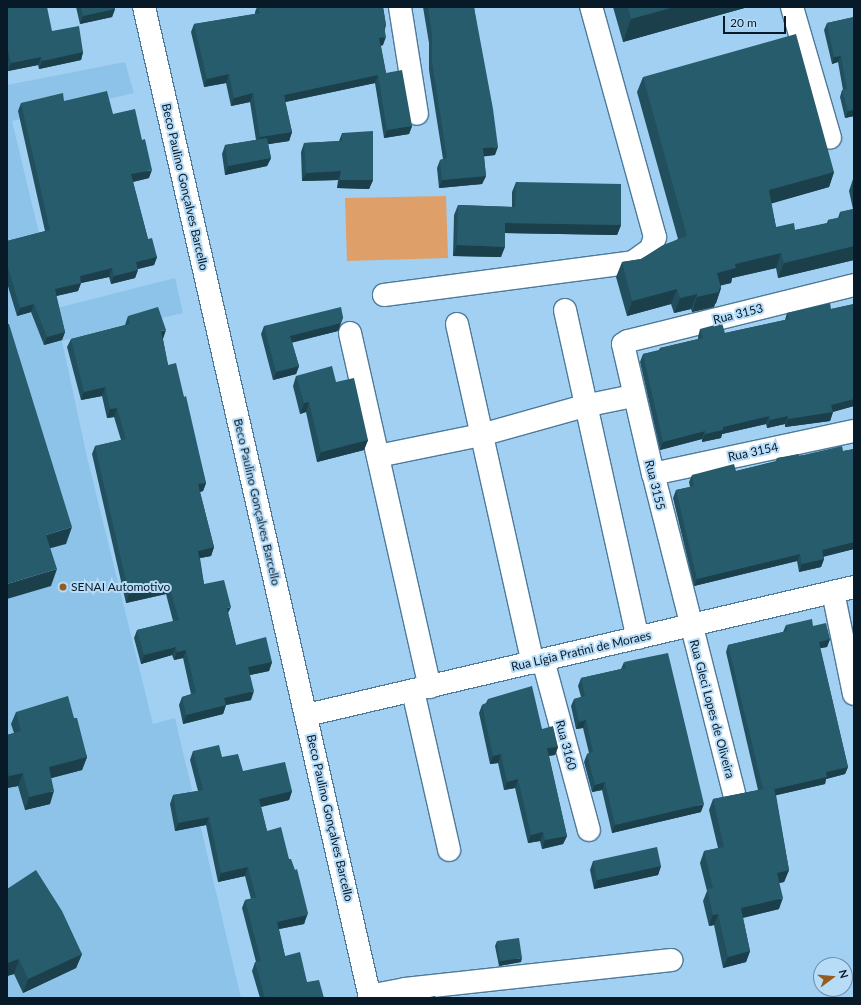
<!DOCTYPE html>
<meta charset="utf-8">
<style>
body{margin:0}
#map{position:relative;width:861px;height:1005px;overflow:hidden;background:#a1d0f3;font-family:Lato,sans-serif}
div>[style]{position:absolute}
.built>*{inset:0;background:#8ec3e9}
.green>*{inset:0;background:#df9f68}
.roads{filter:drop-shadow(1px 0 #4e7a9a) drop-shadow(-1px 0 #4e7a9a) drop-shadow(0 1px #4e7a9a) drop-shadow(0 -1px #4e7a9a)}
.minor>*{height:22px;margin:-11px;padding:0 11px;transform-origin:11px;border-radius:11px;background:#fff}
.major>*{height:22px;margin:-11px;padding:0 11px;transform-origin:11px;border-radius:11px;background:#fff}
.wall>*{inset:0;background:#224f5d}
.shaded-wall>*{inset:0;background:#1b404c}
.building>*{inset:0;background:#275c6c}
.dots>*{width:11px;height:11px;translate:-50% -50%;box-sizing:border-box;border:2px solid #b7dcf8;border-radius:50%}
span{translate:-50% -50%;white-space:nowrap;text-align:center;line-height:1.15;-webkit-text-stroke:4px #b7dcf8;paint-order:stroke}
.street-label{font-size:12px;color:#081a27}
.poi-label{font-size:12px;color:#081a27}
.left{translate:0 -50%;text-align:left}
.frame{position:absolute;inset:0;border:8px solid #081a27;pointer-events:none}
.north{position:absolute;left:813px;top:957px;width:40px;height:40px;box-sizing:border-box;background:#b7dcf8;border:1px solid #718ea4;border-radius:50%;rotate:74deg;font-size:11px;font-weight:700;line-height:16px;text-align:center;color:#081a27}
.north::after{content:'';display:block;margin:auto;width:14px;height:18px;background:#985b1e;clip-path:polygon(50% 0,100% 100%,50% 72%,0 100%)}
.scale{position:absolute;left:723px;top:16px;width:63px;height:18px;box-sizing:border-box;border:2px solid #081a27;border-top:0;padding-left:5px;font-size:12px;line-height:14px;white-space:nowrap;color:#081a27;-webkit-text-stroke:3px #b7dcf8;paint-order:stroke}
</style>
<div id="map">
<div class="built">
<div style="clip-path:polygon(125px 62px,134px 93px,12px 121px,57px 308px,175px 278px,183px 313px,62px 341px,87px 457px,153px 724px,175px 718px,241px 998px,7px 998px,7px 85px)"></div>
</div>
<div class="green">
<div style="clip-path:polygon(446px 196px,448px 258px,347px 261px,345px 198px)"></div>
</div>
<div class="roads">
<div class="minor">
<div style="left:400px;top:7px;width:108px;rotate:81deg"></div>
<div style="left:792px;top:7px;width:136px;rotate:73.8deg"></div>
<div style="left:384px;top:295px;width:251px;rotate:-7.5deg"></div>
<div style="left:633px;top:262px;width:22px;rotate:-36deg"></div>
<div style="left:651px;top:249px;width:13px;rotate:-72deg"></div>
<div style="left:655px;top:237px;width:239px;rotate:-105.5deg"></div>
<div style="left:565px;top:310px;width:336px;rotate:77.5deg"></div>
<div style="left:457px;top:324px;width:347px;rotate:77.4deg"></div>
<div style="left:350px;top:333px;width:363px;rotate:77.3deg"></div>
<div style="left:378px;top:456px;width:105px;rotate:-11.5deg"></div>
<div style="left:481px;top:435px;width:107px;rotate:-15.7deg"></div>
<div style="left:584px;top:406px;width:50px;rotate:-11.5deg"></div>
<div style="left:653px;top:474px;width:206px;rotate:-12.1deg"></div>
<div style="left:833px;top:592px;width:104px;rotate:78.4deg"></div>
<div style="left:543px;top:660px;width:176px;rotate:74.9deg"></div>
<div style="left:413px;top:691px;width:163px;rotate:77.2deg"></div>
<div style="left:307px;top:715px;width:562px;rotate:-13.17deg"></div>
<div style="left:734px;top:793px;width:329px;rotate:-104.2deg"></div>
<div style="left:653px;top:474px;width:133px;rotate:-103deg"></div>
<div style="left:623px;top:344px;width:6px;rotate:-31deg"></div>
<div style="left:628px;top:341px;width:233px;rotate:-13.9deg"></div>
<div style="left:369px;top:996px;width:37px;rotate:-11deg"></div>
<div style="left:405px;top:989px;width:268px;rotate:-6.2deg"></div>
</div>
<div class="major">
<div style="left:144px;top:7px;width:1016px;rotate:77.15deg"></div>
</div>
</div>
<div class="wall">
<div style="clip-path:polygon(7px 7px,52px 31px,83px 52px,81px 60px,39px 69px,38px 65px,8px 71px,7px 66px)"></div>
<div style="clip-path:polygon(76px 7px,115px 7px,115px 9px,112px 17px,80px 24px)"></div>
<div style="clip-path:polygon(257px 7px,383px 7px,386px 25px,385px 29px,383px 45px,381px 46px,386px 73px,412px 126px,409px 134px,384px 138px,375px 83px,285px 102px,292px 132px,289px 141px,268px 144px,271px 158px,267px 166px,225px 175px,222px 154px,225px 145px,256px 140px,250px 102px,231px 106px,226px 83px,204px 87px,191px 32px,194px 24px,255px 14px,255px 12px)"></div>
<div style="clip-path:polygon(423px 7px,474px 7px,495px 155px,484px 156px,486px 176px,482px 184px,439px 188px,437px 168px,440px 160px,443px 159px,429px 70px,429px 43px)"></div>
<div style="clip-path:polygon(613px 7px,748px 7px,623px 42px)"></div>
<div style="clip-path:polygon(854px 17px,854px 116px,845px 118px,840px 97px,842px 90px,843px 90px,838px 62px,832px 64px,824px 30px,827px 23px)"></div>
<div style="clip-path:polygon(643px 77px,834px 172px,829px 187px,771px 203px,776px 227px,795px 230px,827px 223px,828px 220px,838px 218px,840px 212px,853px 209px,849px 191px,854px 176px,854px 260px,778px 278px,776px 268px,732px 278px,731px 283px,721px 285px,721px 288px,716px 303px,715px 304px,714px 307px,692px 312px,691px 309px,674px 313px,671px 304px,627px 316px,616px 277px,622px 262px,641px 259px,678px 239px,637px 92px)"></div>
<div style="clip-path:polygon(64px 101px,113px 114px,149px 178px,133px 182px,148px 239px,157px 257px,154px 265px,138px 269px,135px 278px,111px 284px,109px 277px,81px 283px,78px 291px,56px 296px,65px 332px,62px 340px,44px 345px,31px 312px,17px 316px,7px 283px,7px 241px,45px 231px,18px 111px,21px 103px)"></div>
<div style="clip-path:polygon(342px 133px,373px 180px,369px 189px,337px 188px,338px 180px,302px 181px,301px 152px,304px 143px,339px 141px)"></div>
<div style="clip-path:polygon(516px 182px,621px 225px,617px 235px,505px 233px,501px 257px,453px 256px,454px 215px,458px 205px,512px 207px,512px 192px)"></div>
<div style="clip-path:polygon(854px 304px,854px 406px,833px 412px,830px 421px,785px 427px,785px 424px,767px 428px,766px 424px,722px 434px,721px 438px,702px 442px,702px 439px,660px 450px,640px 362px,643px 354px,659px 350px,660px 348px,698px 339px,698px 337px,700px 329px,725px 333px,785px 320px,787px 313px,831px 309px)"></div>
<div style="clip-path:polygon(128px 316px,163px 339px,168px 365px,184px 397px,206px 483px,203px 491px,200px 492px,214px 547px,211px 556px,200px 558px,204px 584px,228px 613px,236px 645px,272px 662px,269px 671px,250px 675px,251px 700px,226px 705px,223px 714px,183px 724px,179px 705px,182px 697px,191px 694px,183px 658px,174px 660px,172px 655px,141px 664px,134px 638px,137px 630px,173px 621px,166px 594px,126px 603px,92px 454px,95px 446px,121px 440px,114px 417px,107px 418px,102px 396px,81px 400px,67px 347px,71px 339px,125px 325px)"></div>
<div style="clip-path:polygon(343px 317px,338px 331px,292px 342px,299px 366px,296px 374px,273px 380px,261px 334px,264px 326px)"></div>
<div style="clip-path:polygon(296px 376px,368px 440px,364px 450px,317px 462px,306px 412px,300px 414px,293px 386px)"></div>
<div style="clip-path:polygon(854px 449px,854px 549px,824px 556px,824px 559px,821px 567px,799px 572px,797px 561px,694px 586px,673px 498px,676px 490px,690px 487px,689px 482px,692px 475px,736px 471px,776px 461px,777px 458px,843px 451px)"></div>
<div style="clip-path:polygon(786px 625px,813px 626px,830px 639px,827px 647px,820px 648px,848px 767px,845px 774px,826px 779px,825px 784px,776px 795px,789px 870px,784px 882px,779px 883px,779px 909px,743px 918px,750px 951px,746px 962px,723px 968px,714px 925px,709px 926px,703px 901px,707px 891px,700px 863px,704px 851px,718px 848px,709px 810px,713px 799px,758px 790px,726px 652px,728px 645px,783px 632px)"></div>
<div style="clip-path:polygon(624px 662px,701px 812px,612px 833px,602px 790px,592px 792px,584px 762px,587px 754px,589px 753px,583px 728px,576px 729px,571px 706px,574px 699px,581px 697px,578px 686px,581px 678px,621px 669px)"></div>
<div style="clip-path:polygon(488px 699px,542px 729px,558px 747px,555px 755px,549px 756px,567px 836px,563px 844px,542px 849px,540px 841px,528px 843px,515px 788px,504px 790px,498px 763px,490px 764px,479px 713px,482px 705px,486px 703px)"></div>
<div style="clip-path:polygon(16px 712px,74px 718px,87px 757px,82px 770px,51px 778px,50px 804px,25px 810px,18px 786px,7px 788px,7px 735px,14px 733px,11px 724px)"></div>
<div style="clip-path:polygon(193px 751px,222px 757px,243px 771px,292px 791px,289px 800px,261px 807px,267px 831px,289px 859px,305px 921px,304px 924px,279px 929px,285px 956px,307px 982px,324px 998px,260px 998px,252px 971px,255px 962px,256px 962px,242px 908px,245px 900px,251px 899px,245px 876px,218px 882px,206px 825px,175px 831px,170px 804px,173px 795px,198px 791px,190px 760px)"></div>
<div style="clip-path:polygon(593px 861px,661px 866px,658px 875px,594px 889px,590px 870px)"></div>
<div style="clip-path:polygon(7px 889px,82px 954px,76px 968px,23px 993px,14px 974px,7px 976px)"></div>
<div style="clip-path:polygon(497px 941px,521px 962px,499px 966px,495px 946px)"></div>
</div>
<div class="shaded-wall">
<div style="clip-path:polygon(674px 7px,748px 7px,623px 42px,631px 19px)"></div>
<div style="clip-path:polygon(115px 9px,112px 17px,80px 24px,83px 16px)"></div>
<div style="clip-path:polygon(386px 37px,383px 45px,376px 46px,379px 38px)"></div>
<div style="clip-path:polygon(83px 52px,81px 60px,39px 69px,42px 61px)"></div>
<div style="clip-path:polygon(841px 56px,838px 62px,832px 64px,834px 57px)"></div>
<div style="clip-path:polygon(41px 57px,38px 65px,8px 71px,11px 63px)"></div>
<div style="clip-path:polygon(229px 74px,226px 83px,204px 87px,207px 79px)"></div>
<div style="clip-path:polygon(378px 75px,375px 83px,281px 103px,284px 95px)"></div>
<div style="clip-path:polygon(253px 93px,250px 102px,231px 106px,234px 98px)"></div>
<div style="clip-path:polygon(854px 110px,854px 116px,845px 118px,848px 111px)"></div>
<div style="clip-path:polygon(412px 126px,409px 134px,384px 138px,387px 130px)"></div>
<div style="clip-path:polygon(292px 132px,289px 141px,257px 146px,260px 137px)"></div>
<div style="clip-path:polygon(498px 147px,495px 155px,480px 157px,483px 148px)"></div>
<div style="clip-path:polygon(271px 158px,267px 166px,225px 175px,228px 166px)"></div>
<div style="clip-path:polygon(152px 170px,149px 178px,128px 183px,131px 174px)"></div>
<div style="clip-path:polygon(341px 171px,338px 180px,302px 181px,306px 173px)"></div>
<div style="clip-path:polygon(834px 172px,829px 187px,763px 206px,769px 190px)"></div>
<div style="clip-path:polygon(486px 176px,482px 184px,439px 188px,442px 180px)"></div>
<div style="clip-path:polygon(340px 180px,373px 180px,369px 189px,337px 188px)"></div>
<div style="clip-path:polygon(505px 223px,621px 225px,617px 235px,502px 233px)"></div>
<div style="clip-path:polygon(457px 245px,505px 247px,501px 257px,453px 256px)"></div>
<div style="clip-path:polygon(854px 246px,854px 260px,778px 278px,784px 263px)"></div>
<div style="clip-path:polygon(781px 253px,776px 268px,732px 278px,731px 283px,711px 288px,717px 273px,735px 264px)"></div>
<div style="clip-path:polygon(157px 257px,154px 265px,133px 270px,136px 262px)"></div>
<div style="clip-path:polygon(112px 268px,109px 277px,81px 283px,78px 291px,52px 297px,55px 289px,80px 276px)"></div>
<div style="clip-path:polygon(138px 270px,135px 278px,111px 284px,114px 276px)"></div>
<div style="clip-path:polygon(721px 288px,716px 303px,715px 304px,714px 307px,692px 312px,697px 297px)"></div>
<div style="clip-path:polygon(677px 289px,671px 304px,627px 316px,632px 301px)"></div>
<div style="clip-path:polygon(697px 294px,691px 309px,674px 313px,680px 298px)"></div>
<div style="clip-path:polygon(34px 304px,31px 312px,17px 316px,20px 308px)"></div>
<div style="clip-path:polygon(343px 317px,338px 331px,287px 344px,290px 336px)"></div>
<div style="clip-path:polygon(166px 330px,163px 339px,158px 340px,161px 331px)"></div>
<div style="clip-path:polygon(65px 332px,62px 340px,44px 345px,47px 337px)"></div>
<div style="clip-path:polygon(299px 366px,296px 374px,273px 380px,276px 372px)"></div>
<div style="clip-path:polygon(105px 387px,102px 396px,81px 400px,84px 392px)"></div>
<div style="clip-path:polygon(854px 399px,854px 406px,828px 413px,831px 405px)"></div>
<div style="clip-path:polygon(309px 402px,306px 412px,300px 414px,304px 403px)"></div>
<div style="clip-path:polygon(117px 408px,114px 417px,107px 418px,110px 409px)"></div>
<div style="clip-path:polygon(833px 412px,830px 421px,785px 427px,788px 419px)"></div>
<div style="clip-path:polygon(769px 416px,766px 424px,722px 434px,721px 438px,702px 442px,705px 434px,723px 427px)"></div>
<div style="clip-path:polygon(788px 416px,785px 424px,767px 428px,770px 420px)"></div>
<div style="clip-path:polygon(705px 431px,702px 439px,660px 450px,663px 442px)"></div>
<div style="clip-path:polygon(368px 440px,364px 450px,317px 462px,321px 452px)"></div>
<div style="clip-path:polygon(206px 483px,203px 491px,195px 493px,198px 484px)"></div>
<div style="clip-path:polygon(72px 527px,66px 544px,40px 551px,46px 535px)"></div>
<div style="clip-path:polygon(854px 542px,854px 549px,819px 558px,822px 550px)"></div>
<div style="clip-path:polygon(214px 547px,211px 556px,195px 559px,198px 551px)"></div>
<div style="clip-path:polygon(800px 554px,797px 561px,694px 586px,697px 579px)"></div>
<div style="clip-path:polygon(824px 559px,821px 567px,799px 572px,802px 564px)"></div>
<div style="clip-path:polygon(57px 569px,51px 586px,7px 599px,7px 584px)"></div>
<div style="clip-path:polygon(169px 585px,166px 594px,126px 603px,129px 594px)"></div>
<div style="clip-path:polygon(231px 607px,227px 615px,227px 608px)"></div>
<div style="clip-path:polygon(830px 639px,827px 647px,816px 649px,819px 642px)"></div>
<div style="clip-path:polygon(176px 647px,172px 655px,141px 664px,144px 655px)"></div>
<div style="clip-path:polygon(186px 650px,183px 658px,174px 660px,177px 652px)"></div>
<div style="clip-path:polygon(272px 662px,269px 671px,245px 676px,248px 667px)"></div>
<div style="clip-path:polygon(254px 691px,251px 700px,221px 706px,224px 698px)"></div>
<div style="clip-path:polygon(226px 705px,223px 714px,183px 724px,186px 715px)"></div>
<div style="clip-path:polygon(586px 720px,583px 728px,576px 729px,579px 722px)"></div>
<div style="clip-path:polygon(558px 747px,555px 755px,544px 756px,547px 748px)"></div>
<div style="clip-path:polygon(501px 754px,498px 763px,490px 764px,493px 756px)"></div>
<div style="clip-path:polygon(87px 757px,82px 770px,44px 780px,49px 767px)"></div>
<div style="clip-path:polygon(848px 767px,845px 774px,826px 779px,825px 784px,760px 799px,763px 792px,826px 772px)"></div>
<div style="clip-path:polygon(23px 773px,18px 786px,7px 788px,7px 782px,9px 776px)"></div>
<div style="clip-path:polygon(518px 779px,515px 788px,504px 790px,507px 782px)"></div>
<div style="clip-path:polygon(605px 782px,602px 790px,592px 792px,595px 785px)"></div>
<div style="clip-path:polygon(54px 791px,50px 804px,25px 810px,29px 797px)"></div>
<div style="clip-path:polygon(292px 791px,289px 800px,256px 808px,259px 799px)"></div>
<div style="clip-path:polygon(704px 804px,701px 812px,612px 833px,615px 825px)"></div>
<div style="clip-path:polygon(209px 817px,206px 825px,175px 831px,178px 823px)"></div>
<div style="clip-path:polygon(543px 832px,540px 841px,528px 843px,531px 835px)"></div>
<div style="clip-path:polygon(567px 836px,563px 844px,542px 849px,545px 840px)"></div>
<div style="clip-path:polygon(661px 866px,658px 875px,594px 889px,597px 880px)"></div>
<div style="clip-path:polygon(248px 867px,245px 876px,218px 882px,221px 873px)"></div>
<div style="clip-path:polygon(789px 870px,784px 882px,773px 884px,777px 873px)"></div>
<div style="clip-path:polygon(783px 898px,779px 909px,737px 919px,741px 908px)"></div>
<div style="clip-path:polygon(308px 913px,304px 924px,274px 930px,277px 922px)"></div>
<div style="clip-path:polygon(718px 914px,714px 925px,709px 926px,713px 915px)"></div>
<div style="clip-path:polygon(750px 951px,746px 962px,723px 968px,728px 957px)"></div>
<div style="clip-path:polygon(82px 954px,76px 968px,23px 993px,28px 979px)"></div>
<div style="clip-path:polygon(522px 958px,521px 962px,499px 966px,500px 961px)"></div>
<div style="clip-path:polygon(19px 959px,14px 974px,7px 976px,7px 963px)"></div>
</div>
<div class="building">
<div style="clip-path:polygon(7px 7px,47px 7px,52px 31px,79px 26px,83px 52px,42px 61px,41px 57px,11px 63px,7px 47px)"></div>
<div style="clip-path:polygon(81px 7px,115px 7px,115px 9px,83px 16px)"></div>
<div style="clip-path:polygon(258px 7px,383px 7px,386px 25px,384px 26px,386px 37px,379px 38px,386px 73px,402px 70px,412px 126px,387px 130px,378px 75px,284px 95px,292px 132px,260px 137px,253px 93px,234px 98px,229px 74px,207px 79px,194px 24px,260px 13px)"></div>
<div style="clip-path:polygon(428px 7px,474px 7px,493px 109px,498px 147px,483px 148px,486px 176px,442px 180px,440px 160px,447px 158px,432px 61px,432px 34px)"></div>
<div style="clip-path:polygon(628px 7px,674px 7px,631px 19px)"></div>
<div style="clip-path:polygon(854px 17px,854px 110px,848px 111px,842px 90px,847px 89px,841px 56px,834px 57px,827px 23px)"></div>
<div style="clip-path:polygon(796px 34px,834px 172px,769px 190px,776px 227px,794px 223px,795px 230px,829px 223px,828px 220px,841px 217px,840px 212px,854px 209px,854px 246px,784px 263px,781px 253px,735px 264px,736px 268px,717px 273px,721px 288px,719px 289px,719px 292px,697px 297px,697px 294px,680px 298px,677px 289px,632px 301px,622px 262px,641px 259px,663px 245px,687px 236px,643px 77px)"></div>
<div style="clip-path:polygon(107px 91px,113px 114px,135px 109px,142px 140px,145px 139px,152px 170px,131px 174px,148px 239px,152px 238px,157px 257px,136px 262px,138px 270px,114px 276px,112px 268px,80px 276px,81px 283px,55px 289px,65px 332px,47px 337px,34px 304px,20px 308px,7px 264px,7px 241px,50px 230px,21px 103px,63px 93px,64px 101px)"></div>
<div style="clip-path:polygon(373px 131px,373px 180px,340px 180px,341px 171px,306px 173px,304px 143px,342px 141px,342px 133px)"></div>
<div style="clip-path:polygon(267px 138px,271px 158px,228px 166px,225px 145px)"></div>
<div style="clip-path:polygon(516px 182px,621px 184px,621px 225px,505px 223px,505px 247px,457px 245px,458px 205px,515px 207px)"></div>
<div style="clip-path:polygon(830px 303px,831px 309px,854px 304px,854px 399px,831px 405px,833px 412px,788px 419px,788px 416px,770px 420px,769px 416px,723px 427px,723px 430px,705px 434px,705px 431px,663px 442px,643px 354px,661px 350px,660px 348px,703px 338px,700px 329px,722px 323px,725px 333px,789px 319px,787px 313px)"></div>
<div style="clip-path:polygon(158px 307px,166px 330px,161px 331px,168px 365px,176px 363px,184px 397px,186px 396px,206px 483px,198px 484px,214px 547px,198px 551px,204px 584px,224px 580px,231px 607px,227px 608px,236px 645px,266px 637px,272px 662px,248px 667px,254px 691px,224px 698px,226px 705px,186px 715px,182px 697px,196px 693px,186px 650px,177px 652px,176px 647px,144px 655px,137px 630px,179px 620px,169px 585px,129px 594px,95px 446px,126px 439px,117px 408px,110px 409px,105px 387px,84px 392px,71px 339px,130px 324px,128px 316px)"></div>
<div style="clip-path:polygon(341px 307px,343px 317px,341px 323px,290px 336px,299px 366px,276px 372px,264px 326px)"></div>
<div style="clip-path:polygon(7px 324px,9px 324px,72px 527px,46px 535px,57px 569px,7px 584px)"></div>
<div style="clip-path:polygon(332px 366px,336px 382px,354px 378px,368px 440px,321px 452px,309px 402px,304px 403px,296px 376px)"></div>
<div style="clip-path:polygon(842px 446px,843px 451px,854px 449px,854px 542px,822px 550px,824px 559px,802px 564px,800px 554px,697px 579px,676px 490px,694px 486px,692px 475px,734px 464px,736px 471px,778px 461px,777px 458px,799px 454px,799px 456px)"></div>
<div style="clip-path:polygon(812px 619px,813px 626px,826px 623px,830px 639px,819px 642px,848px 767px,826px 772px,827px 777px,775px 789px,774px 787px,763px 789px,728px 645px,787px 631px,786px 625px)"></div>
<div style="clip-path:polygon(668px 653px,704px 804px,615px 825px,605px 782px,595px 785px,587px 754px,593px 752px,586px 720px,579px 722px,574px 699px,585px 696px,581px 678px,626px 668px,624px 662px)"></div>
<div style="clip-path:polygon(532px 686px,542px 729px,553px 726px,558px 747px,547px 748px,567px 836px,545px 840px,543px 832px,531px 835px,518px 779px,507px 782px,501px 754px,493px 756px,482px 705px,488px 703px,488px 699px)"></div>
<div style="clip-path:polygon(68px 696px,74px 718px,77px 718px,87px 757px,49px 767px,54px 791px,29px 797px,23px 773px,9px 776px,7px 768px,7px 735px,21px 731px,16px 712px)"></div>
<div style="clip-path:polygon(219px 745px,222px 757px,238px 754px,243px 771px,285px 762px,292px 791px,259px 799px,267px 831px,281px 827px,289px 859px,291px 859px,295px 870px,297px 869px,308px 913px,307px 915px,277px 922px,285px 956px,300px 952px,307px 982px,319px 980px,324px 998px,265px 998px,255px 962px,261px 961px,245px 900px,256px 897px,248px 867px,221px 873px,209px 817px,178px 823px,173px 795px,203px 790px,193px 751px)"></div>
<div style="clip-path:polygon(774px 787px,789px 870px,777px 873px,783px 898px,741px 908px,750px 951px,728px 957px,718px 914px,713px 915px,707px 889px,713px 888px,704px 851px,724px 847px,713px 799px)"></div>
<div style="clip-path:polygon(657px 847px,661px 866px,597px 880px,593px 861px)"></div>
<div style="clip-path:polygon(36px 870px,62px 911px,82px 954px,28px 979px,19px 959px,7px 963px,7px 889px)"></div>
<div style="clip-path:polygon(519px 938px,522px 958px,500px 961px,497px 941px)"></div>
<div style="clip-path:polygon(435px 996px,436px 998px,425px 998px)"></div>
</div>
<div class="dots">
<div style="left:63px;top:587px;background:#985b1e"></div>
</div>
<div class="street-label">
<span style="left:185px;top:187px;rotate:77deg">Beco Paulino Gonçalves Barcello</span>
<span style="left:738px;top:314px;rotate:-14deg">Rua 3153</span>
<span style="left:753px;top:452px;rotate:-12deg">Rua 3154</span>
<span style="left:655px;top:485px;rotate:76deg">Rua 3155</span>
<span style="left:257px;top:502px;rotate:77deg">Beco Paulino Gonçalves Barcello</span>
<span style="left:581px;top:651px;rotate:-13deg">Rua Lígia Pratini de Moraes</span>
<span style="left:712px;top:709px;rotate:75deg">Rua Gleci Lopes de Oliveira</span>
<span style="left:566px;top:745px;rotate:75deg">Rua 3160</span>
<span style="left:330px;top:818px;rotate:77deg">Beco Paulino Gonçalves Barcello</span>
</div>
<div class="poi-label">
<span class="left" style="left:71px;top:587px">SENAI Automotivo</span>
</div>
<div class="frame"></div>
<div class="north">N</div>
<div class="scale">20 m</div>
</div>
